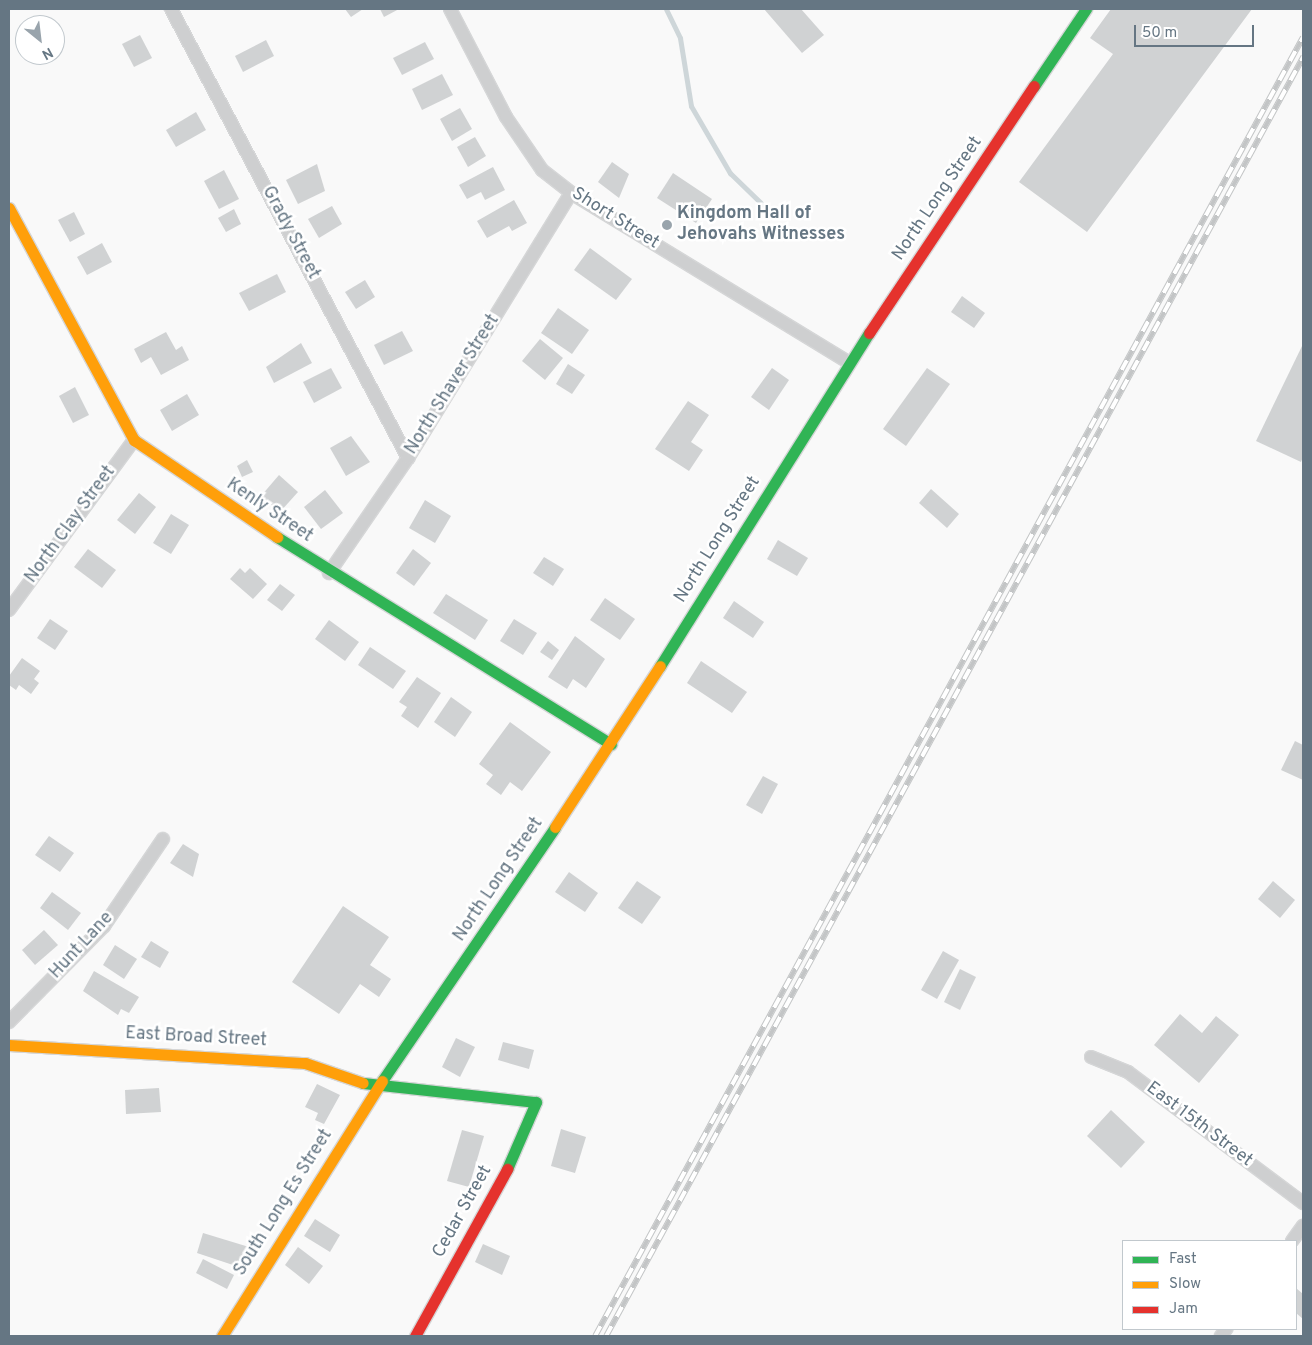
<!DOCTYPE html>
<style>
body{margin:0}
#map{position:relative;width:1312px;height:1345px;overflow:hidden;background:#f9f9f9;font-family:Overpass,sans-serif}
div>[style]{position:absolute}
.stream>*{height:5px;margin:-2.5px;padding:0 2.5px;transform-origin:2.5px;border-radius:2.5px;background:#ced6d9}
.building>*{inset:0;background:#d0d2d3}
.roads{filter:drop-shadow(1px 0 #d5d6d7) drop-shadow(-1px 0 #d5d6d7) drop-shadow(0 1px #d5d6d7) drop-shadow(0 -1px #d5d6d7)}
.street>*{height:12px;margin:-6px;padding:0 6px;transform-origin:6px;border-radius:6px;background:#cecfd0}
.fast>*{height:11px;margin:-5.5px;padding:0 5.5px;transform-origin:5.5px;border-radius:5.5px;background:#30b455}
.slow>*{height:11px;margin:-5.5px;padding:0 5.5px;transform-origin:5.5px;border-radius:5.5px;background:#ff9f0a}
.jam>*{height:11px;margin:-5.5px;padding:0 5.5px;transform-origin:5.5px;border-radius:5.5px;background:#e5322d}
.rail>*{height:5.5px;margin-top:-2.75px;transform-origin:0;background:repeating-linear-gradient(90deg,#fff 0 11px,#c3c5c6 0 22px);box-sizing:border-box;border-block:1px solid #c3c5c6}
.dots>*{width:14px;height:14px;translate:-50% -50%;box-sizing:border-box;border:2px solid #fff;border-radius:50%}
span{translate:-50% -50%;white-space:nowrap;text-align:center;line-height:1.15;-webkit-text-stroke:5px #fff;paint-order:stroke}
.street-label{font-size:18px;color:#657683}
.poi-label{font-size:18px;color:#657683;font-weight:700}
.left{translate:0 -50%;text-align:left}
.frame{position:absolute;inset:0;border:10px solid #657683;pointer-events:none}
.legend{position:absolute;left:1122px;top:1240px;width:175px;height:90px;box-sizing:border-box;background:#fff;border:1px solid #c1c8cd;margin:0;padding:6px 9px;list-style:none;font-size:15px;color:#657683}
.legend li{display:flex;align-items:center;gap:10px;height:25px}
.legend b{width:25px;border:1px solid #c1c8cd}
.north{position:absolute;left:15px;top:15px;width:50px;height:50px;box-sizing:border-box;background:#fff;border:1px solid #c1c8cd;border-radius:50%;rotate:151deg;font-size:14px;font-weight:700;line-height:20px;text-align:center;color:#657683}
.north::after{content:'';display:block;margin:auto;width:18px;height:22px;background:#99a4ac;clip-path:polygon(50% 0,100% 100%,50% 72%,0 100%)}
.scale{position:absolute;left:1134px;top:25px;width:120px;height:22px;box-sizing:border-box;border:2px solid #657683;border-top:0;padding-left:6px;font-size:15px;line-height:18px;white-space:nowrap;color:#657683;-webkit-text-stroke:4px #fff;paint-order:stroke}
</style>
<div id="map">
<div class="stream">
<div style="left:666px;top:9px;width:32px;rotate:64deg"></div>
<div style="left:680px;top:38px;width:69px;rotate:80.8deg"></div>
<div style="left:691px;top:106px;width:78px;rotate:59.8deg"></div>
<div style="left:730px;top:173px;width:50px;rotate:44.2deg"></div>
</div>
<div class="building">
<div style="clip-path:polygon(345px 9px,363px 9px,351px 17px)"></div>
<div style="clip-path:polygon(380px 9px,399px 9px,384px 17px)"></div>
<div style="clip-path:polygon(764px 9px,801px 9px,824px 35px,802px 53px)"></div>
<div style="clip-path:polygon(1111px 9px,1252px 9px,1087px 232px,1019px 182px,1113px 54px,1090px 38px)"></div>
<div style="clip-path:polygon(140px 35px,152px 58px,134px 67px,122px 44px)"></div>
<div style="clip-path:polygon(266px 40px,274px 56px,243px 72px,235px 56px)"></div>
<div style="clip-path:polygon(425px 42px,434px 59px,402px 75px,393px 58px)"></div>
<div style="clip-path:polygon(442px 74px,453px 95px,422px 110px,412px 89px)"></div>
<div style="clip-path:polygon(460px 108px,472px 129px,452px 141px,440px 119px)"></div>
<div style="clip-path:polygon(196px 112px,206px 130px,176px 147px,166px 130px)"></div>
<div style="clip-path:polygon(475px 137px,486px 156px,468px 167px,457px 147px)"></div>
<div style="clip-path:polygon(612px 162px,629px 174px,619px 198px,598px 182px)"></div>
<div style="clip-path:polygon(317px 164px,325px 191px,298px 204px,286px 180px)"></div>
<div style="clip-path:polygon(493px 167px,505px 190px,485px 200px,481px 192px,467px 199px,459px 185px)"></div>
<div style="clip-path:polygon(224px 170px,239px 199px,219px 209px,204px 181px)"></div>
<div style="clip-path:polygon(673px 173px,712px 199px,696px 223px,657px 198px)"></div>
<div style="clip-path:polygon(514px 200px,527px 223px,512px 231px,509px 226px,487px 238px,477px 221px)"></div>
<div style="clip-path:polygon(332px 206px,342px 224px,319px 238px,308px 219px)"></div>
<div style="clip-path:polygon(234px 209px,241px 224px,226px 232px,218px 218px)"></div>
<div style="clip-path:polygon(74px 212px,85px 234px,70px 242px,58px 220px)"></div>
<div style="clip-path:polygon(102px 243px,112px 262px,87px 275px,77px 257px)"></div>
<div style="clip-path:polygon(590px 248px,632px 279px,616px 300px,574px 270px)"></div>
<div style="clip-path:polygon(277px 274px,286px 292px,249px 311px,239px 293px)"></div>
<div style="clip-path:polygon(365px 280px,375px 297px,356px 309px,345px 292px)"></div>
<div style="clip-path:polygon(962px 296px,985px 313px,974px 328px,951px 312px)"></div>
<div style="clip-path:polygon(558px 308px,589px 330px,572px 354px,541px 333px)"></div>
<div style="clip-path:polygon(402px 331px,413px 351px,384px 365px,374px 345px)"></div>
<div style="clip-path:polygon(166px 332px,176px 350px,182px 346px,189px 360px,161px 375px,151px 357px,141px 363px,134px 349px)"></div>
<div style="clip-path:polygon(540px 339px,563px 358px,545px 380px,522px 361px)"></div>
<div style="clip-path:polygon(301px 343px,312px 363px,274px 383px,266px 367px)"></div>
<div style="clip-path:polygon(1303px 344px,1303px 457px,1301px 462px,1256px 441px)"></div>
<div style="clip-path:polygon(568px 364px,585px 375px,572px 394px,556px 384px)"></div>
<div style="clip-path:polygon(331px 368px,342px 388px,314px 403px,303px 382px)"></div>
<div style="clip-path:polygon(772px 368px,789px 380px,769px 410px,751px 397px)"></div>
<div style="clip-path:polygon(927px 368px,950px 384px,906px 446px,883px 429px)"></div>
<div style="clip-path:polygon(75px 387px,89px 415px,73px 423px,59px 396px)"></div>
<div style="clip-path:polygon(187px 394px,199px 415px,172px 431px,160px 410px)"></div>
<div style="clip-path:polygon(688px 401px,709px 415px,691px 442px,703px 450px,689px 471px,655px 449px)"></div>
<div style="clip-path:polygon(351px 436px,370px 462px,346px 476px,330px 448px)"></div>
<div style="clip-path:polygon(247px 460px,253px 472px,242px 477px,237px 466px)"></div>
<div style="clip-path:polygon(279px 475px,298px 492px,280px 512px,261px 496px)"></div>
<div style="clip-path:polygon(931px 489px,959px 514px,947px 528px,919px 503px)"></div>
<div style="clip-path:polygon(325px 490px,343px 513px,321px 529px,304px 507px)"></div>
<div style="clip-path:polygon(139px 493px,156px 507px,135px 534px,117px 520px)"></div>
<div style="clip-path:polygon(425px 500px,451px 516px,435px 543px,409px 528px)"></div>
<div style="clip-path:polygon(171px 514px,189px 525px,171px 554px,153px 543px)"></div>
<div style="clip-path:polygon(778px 540px,808px 558px,797px 576px,767px 559px)"></div>
<div style="clip-path:polygon(88px 549px,116px 570px,102px 588px,74px 567px)"></div>
<div style="clip-path:polygon(413px 549px,431px 563px,414px 586px,396px 573px)"></div>
<div style="clip-path:polygon(544px 557px,564px 569px,553px 586px,533px 573px)"></div>
<div style="clip-path:polygon(240px 568px,245px 573px,250px 568px,267px 584px,253px 599px,230px 579px)"></div>
<div style="clip-path:polygon(280px 584px,295px 595px,282px 611px,267px 600px)"></div>
<div style="clip-path:polygon(446px 594px,488px 620px,475px 640px,433px 613px)"></div>
<div style="clip-path:polygon(605px 598px,635px 619px,620px 640px,590px 620px)"></div>
<div style="clip-path:polygon(734px 601px,764px 622px,753px 638px,723px 618px)"></div>
<div style="clip-path:polygon(50px 619px,68px 631px,55px 650px,37px 638px)"></div>
<div style="clip-path:polygon(514px 619px,537px 633px,523px 655px,500px 641px)"></div>
<div style="clip-path:polygon(329px 620px,359px 642px,345px 661px,315px 639px)"></div>
<div style="clip-path:polygon(575px 636px,605px 659px,586px 688px,573px 679px,567px 689px,548px 677px)"></div>
<div style="clip-path:polygon(548px 641px,559px 650px,552px 660px,540px 652px)"></div>
<div style="clip-path:polygon(370px 647px,406px 671px,393px 689px,358px 665px)"></div>
<div style="clip-path:polygon(22px 658px,40px 671px,34px 679px,39px 683px,31px 694px,19px 685px,16px 690px,9px 685px,9px 676px)"></div>
<div style="clip-path:polygon(701px 661px,747px 692px,732px 713px,687px 683px)"></div>
<div style="clip-path:polygon(417px 677px,441px 693px,418px 728px,401px 716px,407px 707px,399px 702px)"></div>
<div style="clip-path:polygon(451px 697px,472px 712px,455px 737px,434px 722px)"></div>
<div style="clip-path:polygon(510px 722px,551px 752px,522px 791px,510px 782px,501px 795px,486px 784px,493px 775px,479px 764px)"></div>
<div style="clip-path:polygon(1295px 741px,1303px 745px,1303px 780px,1281px 770px)"></div>
<div style="clip-path:polygon(763px 776px,778px 784px,762px 814px,746px 805px)"></div>
<div style="clip-path:polygon(49px 836px,74px 853px,60px 872px,35px 855px)"></div>
<div style="clip-path:polygon(183px 844px,199px 854px,193px 877px,170px 863px)"></div>
<div style="clip-path:polygon(569px 872px,598px 893px,585px 912px,555px 892px)"></div>
<div style="clip-path:polygon(637px 881px,661px 897px,642px 924px,618px 908px)"></div>
<div style="clip-path:polygon(1273px 881px,1295px 900px,1280px 918px,1258px 899px)"></div>
<div style="clip-path:polygon(52px 892px,81px 913px,68px 930px,40px 908px)"></div>
<div style="clip-path:polygon(343px 906px,389px 937px,370px 965px,391px 979px,379px 997px,360px 984px,339px 1014px,292px 982px)"></div>
<div style="clip-path:polygon(44px 930px,58px 945px,35px 965px,22px 950px)"></div>
<div style="clip-path:polygon(151px 941px,169px 952px,160px 968px,141px 957px)"></div>
<div style="clip-path:polygon(115px 945px,137px 959px,124px 979px,103px 965px)"></div>
<div style="clip-path:polygon(943px 951px,959px 960px,937px 999px,921px 990px)"></div>
<div style="clip-path:polygon(960px 969px,976px 977px,960px 1010px,944px 1002px)"></div>
<div style="clip-path:polygon(94px 971px,139px 997px,129px 1013px,121px 1009px,118px 1015px,83px 991px)"></div>
<div style="clip-path:polygon(1180px 1014px,1202px 1033px,1216px 1016px,1239px 1035px,1199px 1083px,1154px 1045px)"></div>
<div style="clip-path:polygon(456px 1038px,475px 1047px,460px 1077px,442px 1067px)"></div>
<div style="clip-path:polygon(503px 1042px,534px 1050px,529px 1069px,498px 1060px)"></div>
<div style="clip-path:polygon(317px 1084px,340px 1095px,324px 1124px,315px 1120px,318px 1113px,305px 1107px)"></div>
<div style="clip-path:polygon(159px 1088px,161px 1112px,126px 1114px,125px 1090px)"></div>
<div style="clip-path:polygon(1111px 1110px,1145px 1142px,1121px 1168px,1087px 1136px)"></div>
<div style="clip-path:polygon(561px 1129px,586px 1137px,575px 1173px,551px 1166px)"></div>
<div style="clip-path:polygon(462px 1130px,484px 1136px,469px 1187px,447px 1181px)"></div>
<div style="clip-path:polygon(315px 1219px,340px 1235px,330px 1252px,304px 1236px)"></div>
<div style="clip-path:polygon(203px 1233px,249px 1247px,242px 1268px,197px 1253px)"></div>
<div style="clip-path:polygon(483px 1244px,510px 1256px,502px 1275px,475px 1262px)"></div>
<div style="clip-path:polygon(298px 1247px,323px 1266px,309px 1284px,285px 1265px)"></div>
<div style="clip-path:polygon(203px 1259px,234px 1275px,227px 1289px,196px 1273px)"></div>
<div style="clip-path:polygon(1296px 1288px,1303px 1294px,1303px 1319px,1296px 1313px)"></div>
</div>
<div class="roads">
<div class="street">
<div style="left:171px;top:9px;width:508px;rotate:62.17deg"></div>
<div style="left:450px;top:9px;width:122px;rotate:62.6deg"></div>
<div style="left:506px;top:117px;width:64px;rotate:55.8deg"></div>
<div style="left:542px;top:170px;width:37px;rotate:38deg"></div>
<div style="left:571px;top:193px;width:326px;rotate:31.4deg"></div>
<div style="left:329px;top:573px;width:140px;rotate:-55.5deg"></div>
<div style="left:408px;top:458px;width:311px;rotate:-58.4deg"></div>
<div style="left:9px;top:610px;width:211px;rotate:-53.7deg"></div>
<div style="left:9px;top:1022px;width:135px;rotate:-45.3deg"></div>
<div style="left:104px;top:926px;width:105px;rotate:-55.9deg"></div>
<div style="left:1091px;top:1057px;width:40px;rotate:22deg"></div>
<div style="left:1128px;top:1072px;width:219px;rotate:36.8deg"></div>
<div style="left:1292px;top:1241px;width:19px;rotate:-54deg"></div>
<div style="left:1221px;top:1336px;width:9px;rotate:-54deg"></div>
</div>
<div class="fast">
<div style="left:1034px;top:86px;width:93px;rotate:-56deg"></div>
<div style="left:277px;top:537px;width:393px;rotate:31.8deg"></div>
<div style="left:660px;top:666px;width:393px;rotate:-57.9deg"></div>
<div style="left:382px;top:1081px;width:307px;rotate:-55.7deg"></div>
<div style="left:363px;top:1083px;width:174px;rotate:6.3deg"></div>
<div style="left:536px;top:1102px;width:73px;rotate:113.4deg"></div>
</div>
<div class="slow">
<div style="left:9px;top:208px;width:264px;rotate:61.7deg"></div>
<div style="left:134px;top:440px;width:173px;rotate:34.1deg"></div>
<div style="left:555px;top:827px;width:192px;rotate:-56.9deg"></div>
<div style="left:9px;top:1045px;width:297px;rotate:3.5deg"></div>
<div style="left:305px;top:1063px;width:61px;rotate:19deg"></div>
<div style="left:222px;top:1336px;width:301px;rotate:-57.9deg"></div>
</div>
<div class="jam">
<div style="left:869px;top:333px;width:297px;rotate:-56.3deg"></div>
<div style="left:415px;top:1336px;width:191px;rotate:-61.1deg"></div>
</div>
</div>
<div class="rail">
<div style="left:595px;top:1336px;width:1479px;rotate:-61.41deg"></div>
<div style="left:606px;top:1336px;width:1457px;rotate:-61.41deg"></div>
</div>
<div class="dots">
<div style="left:667px;top:225px;background:#99a4ac"></div>
</div>
<div class="street-label">
<span style="left:938px;top:199px;rotate:-56deg">North Long Street</span>
<span style="left:615px;top:219px;rotate:32deg">Short Street</span>
<span style="left:290px;top:233px;rotate:62deg">Grady Street</span>
<span style="left:453px;top:385px;rotate:-58deg">North Shaver Street</span>
<span style="left:269px;top:511px;rotate:34deg">Kenly Street</span>
<span style="left:71px;top:525px;rotate:-54deg">North Clay Street</span>
<span style="left:718px;top:540px;rotate:-58deg">North Long Street</span>
<span style="left:499px;top:880px;rotate:-56deg">North Long Street</span>
<span style="left:82px;top:946px;rotate:-47deg">Hunt Lane</span>
<span style="left:196px;top:1038px;rotate:3deg">East Broad Street</span>
<span style="left:1199px;top:1125px;rotate:37deg">East 15th Street</span>
<span style="left:284px;top:1203px;rotate:-58deg">South Long Es Street</span>
<span style="left:463px;top:1212px;rotate:-61deg">Cedar Street</span>
</div>
<div class="poi-label">
<span class="left" style="left:677px;top:225px">Kingdom Hall of<br>Jehovahs Witnesses</span>
</div>
<div class="frame"></div>
<ul class="legend">
<li><b style="height:6px;background:#30b455"></b>Fast</li>
<li><b style="height:6px;background:#ff9f0a"></b>Slow</li>
<li><b style="height:6px;background:#e5322d"></b>Jam</li>
</ul>
<div class="north">N</div>
<div class="scale">50 m</div>
</div>
